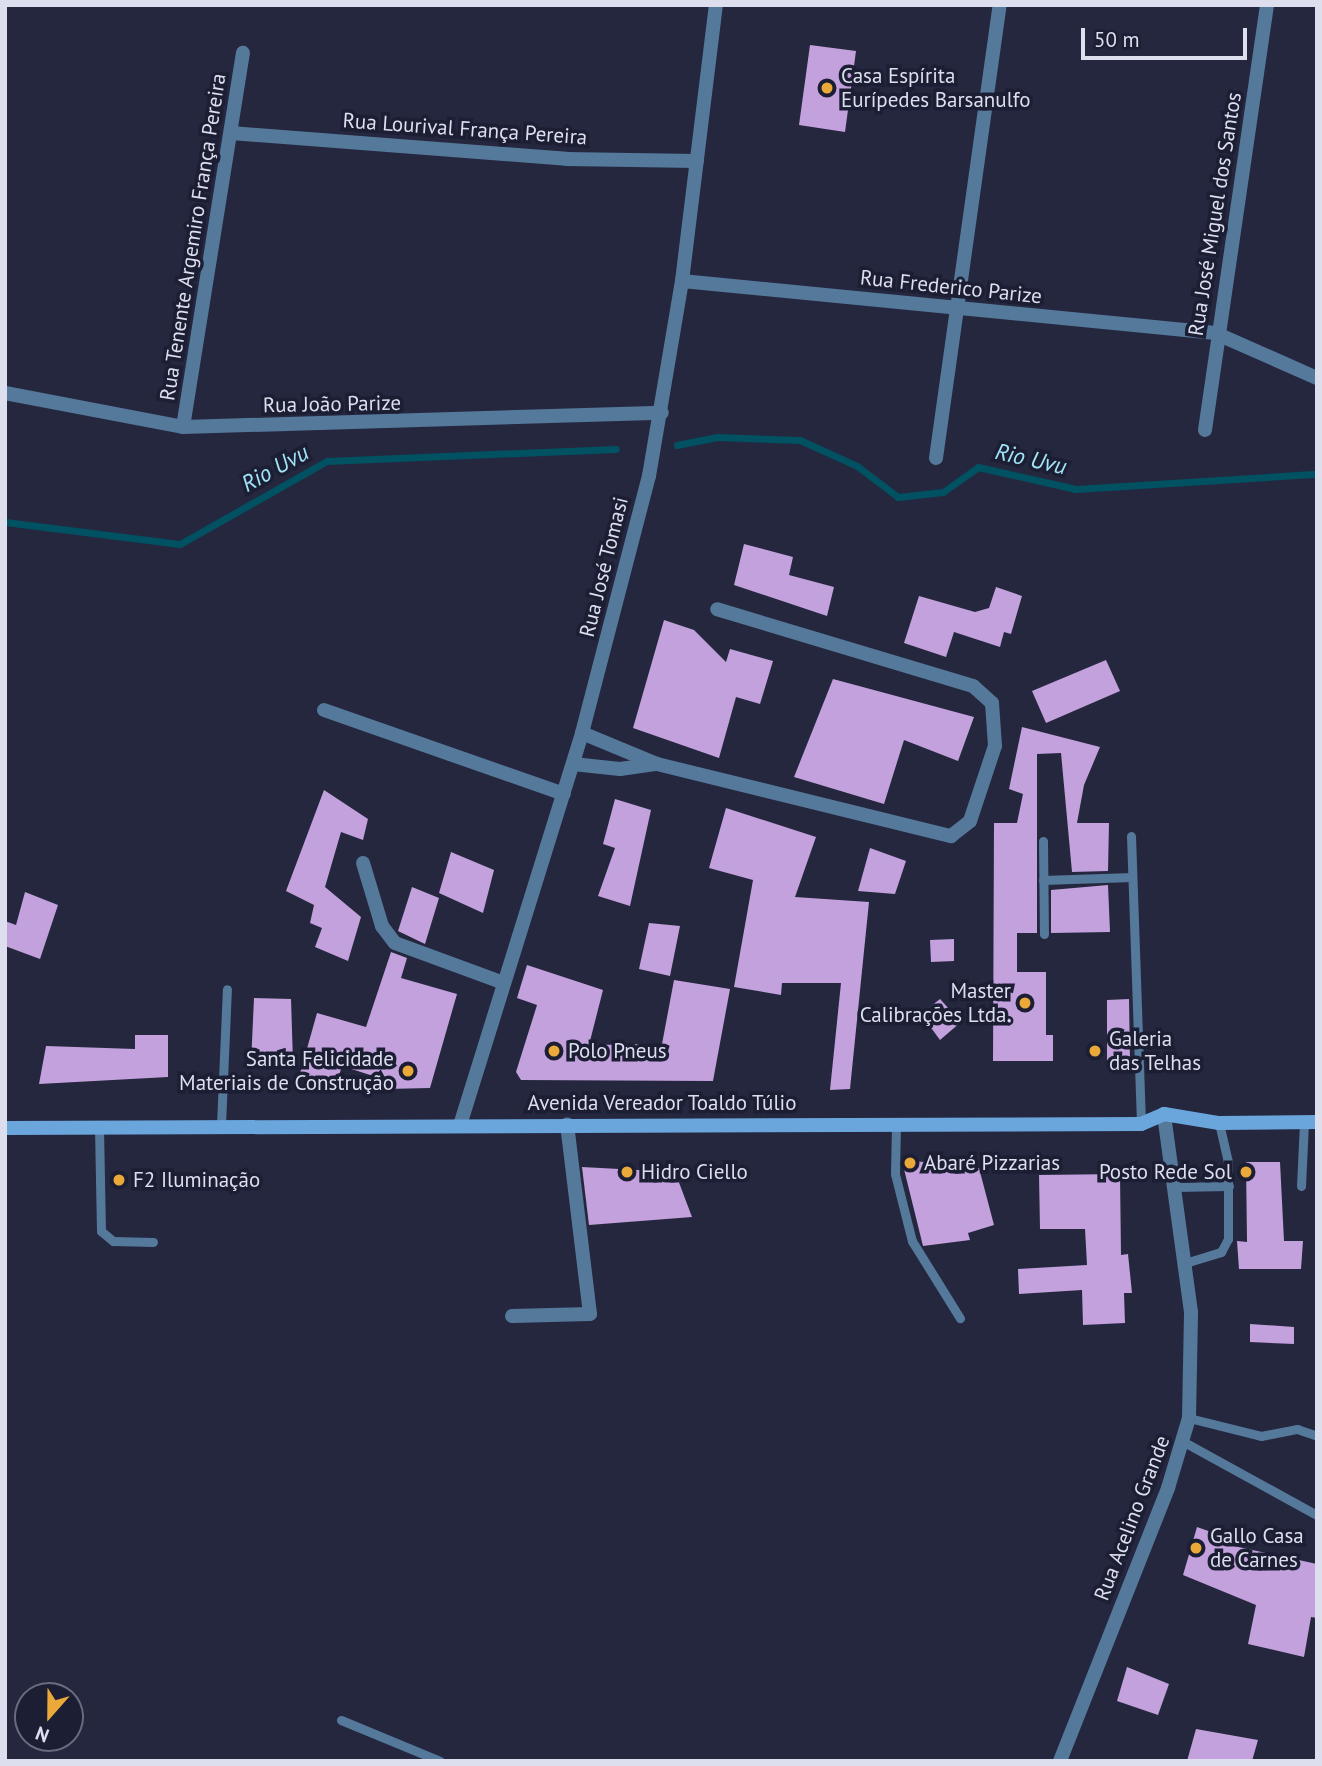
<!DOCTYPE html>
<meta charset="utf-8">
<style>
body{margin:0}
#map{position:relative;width:1322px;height:1766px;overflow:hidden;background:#25273f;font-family:"PT Sans",sans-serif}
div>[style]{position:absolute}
.stream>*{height:7px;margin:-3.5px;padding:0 3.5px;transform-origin:3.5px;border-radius:3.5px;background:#005161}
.building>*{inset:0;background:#c3a1dc}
.service>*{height:9px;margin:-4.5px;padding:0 4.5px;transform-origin:4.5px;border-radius:4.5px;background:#55799b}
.minor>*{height:14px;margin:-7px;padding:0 7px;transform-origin:7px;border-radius:7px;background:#55799b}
.tertiary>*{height:14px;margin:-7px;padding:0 7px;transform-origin:7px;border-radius:7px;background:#55799b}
.secondary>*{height:14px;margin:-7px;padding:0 7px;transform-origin:7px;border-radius:7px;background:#6aa5dc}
.dots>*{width:19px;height:19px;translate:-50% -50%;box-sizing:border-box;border:4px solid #1c1e34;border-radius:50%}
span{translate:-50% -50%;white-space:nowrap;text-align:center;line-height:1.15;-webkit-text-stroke:7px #1c1e34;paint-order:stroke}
.poi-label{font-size:21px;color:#dddfef}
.left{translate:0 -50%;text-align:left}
.right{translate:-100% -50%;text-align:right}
.street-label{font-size:21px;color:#dddfef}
.water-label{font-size:23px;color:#a1e4f7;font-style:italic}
.frame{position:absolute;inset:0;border:7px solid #dddfef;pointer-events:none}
.north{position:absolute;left:14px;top:1682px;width:70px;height:70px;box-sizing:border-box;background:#1c1e34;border:2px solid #696b7f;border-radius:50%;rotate:201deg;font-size:19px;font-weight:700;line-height:28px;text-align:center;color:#dddfef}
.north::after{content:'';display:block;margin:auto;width:24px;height:32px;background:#eba93a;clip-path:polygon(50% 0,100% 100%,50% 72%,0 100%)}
.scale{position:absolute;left:1081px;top:28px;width:166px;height:32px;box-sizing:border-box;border:4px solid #dddfef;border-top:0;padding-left:9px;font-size:21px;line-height:24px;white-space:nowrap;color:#dddfef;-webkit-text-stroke:5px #1c1e34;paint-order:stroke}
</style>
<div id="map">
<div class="stream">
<div style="left:677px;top:445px;width:41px;rotate:-11.3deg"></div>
<div style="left:717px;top:437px;width:83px;rotate:2.1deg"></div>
<div style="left:800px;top:440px;width:63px;rotate:24.5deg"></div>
<div style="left:857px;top:466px;width:51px;rotate:37.1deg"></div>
<div style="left:898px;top:497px;width:45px;rotate:-6.3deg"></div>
<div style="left:943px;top:492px;width:43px;rotate:-35.5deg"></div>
<div style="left:978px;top:467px;width:100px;rotate:12.7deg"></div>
<div style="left:1076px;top:489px;width:241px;rotate:-3.6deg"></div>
<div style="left:5px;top:522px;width:176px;rotate:7.2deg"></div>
<div style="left:180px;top:544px;width:169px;rotate:-29.5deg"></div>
<div style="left:327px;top:461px;width:289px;rotate:-2.4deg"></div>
</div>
<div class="building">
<div style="clip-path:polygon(810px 45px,856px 51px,845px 132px,799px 125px)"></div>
<div style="clip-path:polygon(744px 544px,793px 557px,789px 575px,834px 587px,827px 616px,734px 585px)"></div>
<div style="clip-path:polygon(996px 587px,1022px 596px,1011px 634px,1004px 632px,1000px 647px,954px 632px,946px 657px,904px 643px,919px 596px,975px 612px,989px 608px)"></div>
<div style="clip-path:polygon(664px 620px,694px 630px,726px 662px,730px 649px,773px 661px,760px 704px,736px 697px,719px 758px,633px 728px)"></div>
<div style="clip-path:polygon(1106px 660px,1120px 691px,1046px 723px,1032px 691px)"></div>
<div style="clip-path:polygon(833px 679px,974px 717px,958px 761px,904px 740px,884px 804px,794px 777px)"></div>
<div style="clip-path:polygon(1022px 727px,1100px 747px,1084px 785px,1077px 823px,1109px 823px,1108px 871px,1072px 872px,1061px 753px,1037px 754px,1037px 933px,1017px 933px,1017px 972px,1046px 972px,1046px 1035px,1053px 1035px,1053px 1061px,993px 1061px,994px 823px,1017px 823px,1023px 794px,1009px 789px)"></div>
<div style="clip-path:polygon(324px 790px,368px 819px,363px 840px,341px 832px,325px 887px,361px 917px,348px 961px,315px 947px,322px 928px,310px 923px,314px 905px,286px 891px)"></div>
<div style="clip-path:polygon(615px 799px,651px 810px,630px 906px,598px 896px,615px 848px,603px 844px)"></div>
<div style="clip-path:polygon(726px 808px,816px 837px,795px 897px,869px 902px,850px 1089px,830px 1090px,841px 983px,782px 983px,781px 995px,734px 987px,753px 880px,709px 868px)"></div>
<div style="clip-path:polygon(870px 848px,906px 861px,895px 894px,858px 891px)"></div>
<div style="clip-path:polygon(451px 852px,494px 870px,483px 913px,439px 893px)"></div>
<div style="clip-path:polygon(1108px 885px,1110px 932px,1051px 933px,1051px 890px)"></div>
<div style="clip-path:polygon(412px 887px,439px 898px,425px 944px,398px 931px)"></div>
<div style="clip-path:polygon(25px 892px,58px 905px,40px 959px,5px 946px,5px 921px,16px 925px)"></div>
<div style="clip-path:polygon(649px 923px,680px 926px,670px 976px,639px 969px)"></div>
<div style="clip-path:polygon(954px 939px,954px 961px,931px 962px,930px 940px)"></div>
<div style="clip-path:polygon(391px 952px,407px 958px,401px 978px,457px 994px,430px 1088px,386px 1089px,389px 1081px,342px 1066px,335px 1088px,299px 1077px,317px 1013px,366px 1027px)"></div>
<div style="clip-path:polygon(527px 965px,603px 990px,589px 1045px,662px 1044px,674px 980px,730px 989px,713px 1081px,521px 1080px,516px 1072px,537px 1005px,517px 998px)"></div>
<div style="clip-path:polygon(254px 998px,291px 999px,293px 1062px,251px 1064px)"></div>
<div style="clip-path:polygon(940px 999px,961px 1022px,940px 1040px,921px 1014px)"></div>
<div style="clip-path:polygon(1129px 999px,1130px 1061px,1107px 1060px,1107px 1000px)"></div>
<div style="clip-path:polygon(135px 1035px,168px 1035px,168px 1077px,39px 1084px,46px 1046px,135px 1049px)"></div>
<div style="clip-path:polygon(902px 1161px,953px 1163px,955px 1174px,979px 1168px,994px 1225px,968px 1233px,970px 1240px,923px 1246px)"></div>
<div style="clip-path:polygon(1246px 1162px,1280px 1162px,1284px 1241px,1303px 1241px,1301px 1269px,1239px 1269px,1237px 1241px,1247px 1242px)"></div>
<div style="clip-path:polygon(582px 1167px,675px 1172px,692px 1217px,589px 1225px)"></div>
<div style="clip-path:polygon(1120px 1174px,1121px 1255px,1128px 1254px,1132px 1293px,1124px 1293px,1125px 1323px,1083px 1325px,1082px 1290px,1019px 1294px,1018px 1269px,1087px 1265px,1085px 1229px,1040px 1229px,1039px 1175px)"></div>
<div style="clip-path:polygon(1250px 1324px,1294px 1327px,1294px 1344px,1250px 1342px)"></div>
<div style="clip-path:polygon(1197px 1527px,1231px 1539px,1229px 1545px,1317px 1564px,1317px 1618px,1311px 1617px,1304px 1657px,1248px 1644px,1256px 1605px,1183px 1575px)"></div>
<div style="clip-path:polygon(1127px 1667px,1169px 1684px,1158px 1715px,1117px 1701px)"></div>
<div style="clip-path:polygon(1196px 1729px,1258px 1740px,1252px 1761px,1187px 1761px)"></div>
</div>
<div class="service">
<div style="left:1131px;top:836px;width:288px;rotate:88deg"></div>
<div style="left:1043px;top:841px;width:93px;rotate:89.4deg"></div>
<div style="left:1043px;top:880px;width:89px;rotate:-1.9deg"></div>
<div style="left:221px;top:1125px;width:136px;rotate:-87.5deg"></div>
<div style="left:896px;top:1125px;width:49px;rotate:91.2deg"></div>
<div style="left:895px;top:1174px;width:69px;rotate:75.8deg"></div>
<div style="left:912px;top:1241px;width:91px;rotate:58.1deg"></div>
<div style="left:99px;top:1127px;width:104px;rotate:88.9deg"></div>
<div style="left:101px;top:1231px;width:16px;rotate:40deg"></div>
<div style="left:113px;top:1241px;width:40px;rotate:1.4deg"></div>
<div style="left:1301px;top:1186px;width:63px;rotate:-87.3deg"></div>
<div style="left:1174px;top:1187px;width:55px;rotate:-1deg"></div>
<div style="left:1185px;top:1263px;width:38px;rotate:-17deg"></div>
<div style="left:1221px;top:1252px;width:15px;rotate:-62deg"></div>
<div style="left:1228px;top:1239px;width:77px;rotate:-90deg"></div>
<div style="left:1228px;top:1162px;width:40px;rotate:-103deg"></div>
<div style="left:1189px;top:1418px;width:74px;rotate:14deg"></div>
<div style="left:1261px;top:1436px;width:37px;rotate:-11deg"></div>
<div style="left:1297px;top:1429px;width:21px;rotate:19deg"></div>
<div style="left:1184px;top:1442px;width:152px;rotate:28.8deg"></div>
<div style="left:341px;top:1720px;width:107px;rotate:22.5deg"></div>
</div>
<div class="minor">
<div style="left:231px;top:133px;width:336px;rotate:4.4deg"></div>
<div style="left:566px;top:159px;width:131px;rotate:0.9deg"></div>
<div style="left:682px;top:281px;width:536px;rotate:5.57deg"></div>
<div style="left:1215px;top:333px;width:111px;rotate:23.8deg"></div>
<div style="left:5px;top:393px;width:181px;rotate:10.8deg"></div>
<div style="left:183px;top:427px;width:479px;rotate:-1.7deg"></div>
<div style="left:183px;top:427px;width:379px;rotate:-80.9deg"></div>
<div style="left:1205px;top:430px;width:429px;rotate:-81.7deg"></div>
<div style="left:936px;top:458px;width:457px;rotate:-82deg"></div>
<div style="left:324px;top:710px;width:254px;rotate:19.3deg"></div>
<div style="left:582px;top:733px;width:81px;rotate:22.5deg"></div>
<div style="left:573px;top:764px;width:47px;rotate:6.1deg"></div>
<div style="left:620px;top:769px;width:37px;rotate:-8deg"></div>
<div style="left:657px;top:764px;width:303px;rotate:13.8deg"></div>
<div style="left:951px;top:836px;width:24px;rotate:-38deg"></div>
<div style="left:970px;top:821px;width:79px;rotate:-71.6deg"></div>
<div style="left:995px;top:746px;width:43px;rotate:-94deg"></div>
<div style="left:992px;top:703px;width:25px;rotate:-138deg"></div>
<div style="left:973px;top:686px;width:267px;rotate:-163.3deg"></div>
<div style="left:363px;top:863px;width:66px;rotate:73.2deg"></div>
<div style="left:382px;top:926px;width:21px;rotate:53deg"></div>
<div style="left:395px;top:943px;width:113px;rotate:20.2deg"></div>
<div style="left:512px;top:1316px;width:78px;rotate:-1.5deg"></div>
<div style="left:590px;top:1314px;width:191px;rotate:-96.9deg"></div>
</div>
<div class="tertiary">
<div style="left:461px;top:1122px;width:407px;rotate:-72.7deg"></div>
<div style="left:582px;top:733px;width:266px;rotate:-75.4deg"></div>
<div style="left:649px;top:476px;width:198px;rotate:-80.4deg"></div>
<div style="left:682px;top:281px;width:278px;rotate:-83deg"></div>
<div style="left:1060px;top:1761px;width:294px;rotate:-68.4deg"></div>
<div style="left:1168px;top:1488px;width:73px;rotate:-73.3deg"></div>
<div style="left:1189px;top:1418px;width:106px;rotate:-88.9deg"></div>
<div style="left:1191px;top:1312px;width:200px;rotate:-97.8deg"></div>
</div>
<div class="secondary">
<div style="left:5px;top:1128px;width:1136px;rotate:-0.2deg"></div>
<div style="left:1141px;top:1124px;width:25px;rotate:-23deg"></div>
<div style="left:1164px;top:1114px;width:56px;rotate:9.3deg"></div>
<div style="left:1219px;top:1123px;width:98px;rotate:-0.6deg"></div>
</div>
<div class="dots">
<div style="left:827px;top:88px;background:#eba93a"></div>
<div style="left:1025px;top:1003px;background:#eba93a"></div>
<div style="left:554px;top:1051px;background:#eba93a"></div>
<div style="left:1095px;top:1051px;background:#eba93a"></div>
<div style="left:408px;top:1071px;background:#eba93a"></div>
<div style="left:910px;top:1163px;background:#eba93a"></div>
<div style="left:627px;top:1172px;background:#eba93a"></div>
<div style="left:1246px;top:1172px;background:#eba93a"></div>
<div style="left:119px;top:1180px;background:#eba93a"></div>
<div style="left:1196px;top:1548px;background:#eba93a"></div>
</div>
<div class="poi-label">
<span class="left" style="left:841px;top:88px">Casa Espírita<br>Eurípedes Barsanulfo</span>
<span class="right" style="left:1011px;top:1003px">Master<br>Calibrações Ltda.</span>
<span class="left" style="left:1109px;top:1051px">Galeria<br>das Telhas</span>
<span class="left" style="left:568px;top:1051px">Polo Pneus</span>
<span class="right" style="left:394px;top:1071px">Santa Felicidade<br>Materiais de Construção</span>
<span class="left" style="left:924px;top:1163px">Abaré Pizzarias</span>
<span class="left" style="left:641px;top:1172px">Hidro Ciello</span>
<span class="right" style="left:1232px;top:1172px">Posto Rede Sol</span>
<span class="left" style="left:133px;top:1180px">F2 Iluminação</span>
<span class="left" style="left:1210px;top:1548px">Gallo Casa<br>de Carnes</span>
</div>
<div class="street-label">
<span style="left:465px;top:129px;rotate:4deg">Rua Lourival França Pereira</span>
<span style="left:1215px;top:214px;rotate:-81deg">Rua José Miguel dos Santos</span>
<span style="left:193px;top:237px;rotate:-81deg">Rua Tenente Argemiro França Pereira</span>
<span style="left:951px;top:287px;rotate:6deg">Rua Frederico Parize</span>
<span style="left:332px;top:404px;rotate:-1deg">Rua João Parize</span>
<span style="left:604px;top:567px;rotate:-76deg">Rua José Tomasi</span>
<span style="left:662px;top:1103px">Avenida Vereador Toaldo Túlio</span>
<span style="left:1132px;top:1518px;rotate:-69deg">Rua Acelino Grande</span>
</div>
<div class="water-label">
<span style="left:1031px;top:459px;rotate:13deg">Rio Uvu</span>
<span style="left:275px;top:468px;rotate:-29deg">Rio Uvu</span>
</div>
<div class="frame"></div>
<div class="north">N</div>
<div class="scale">50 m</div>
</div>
